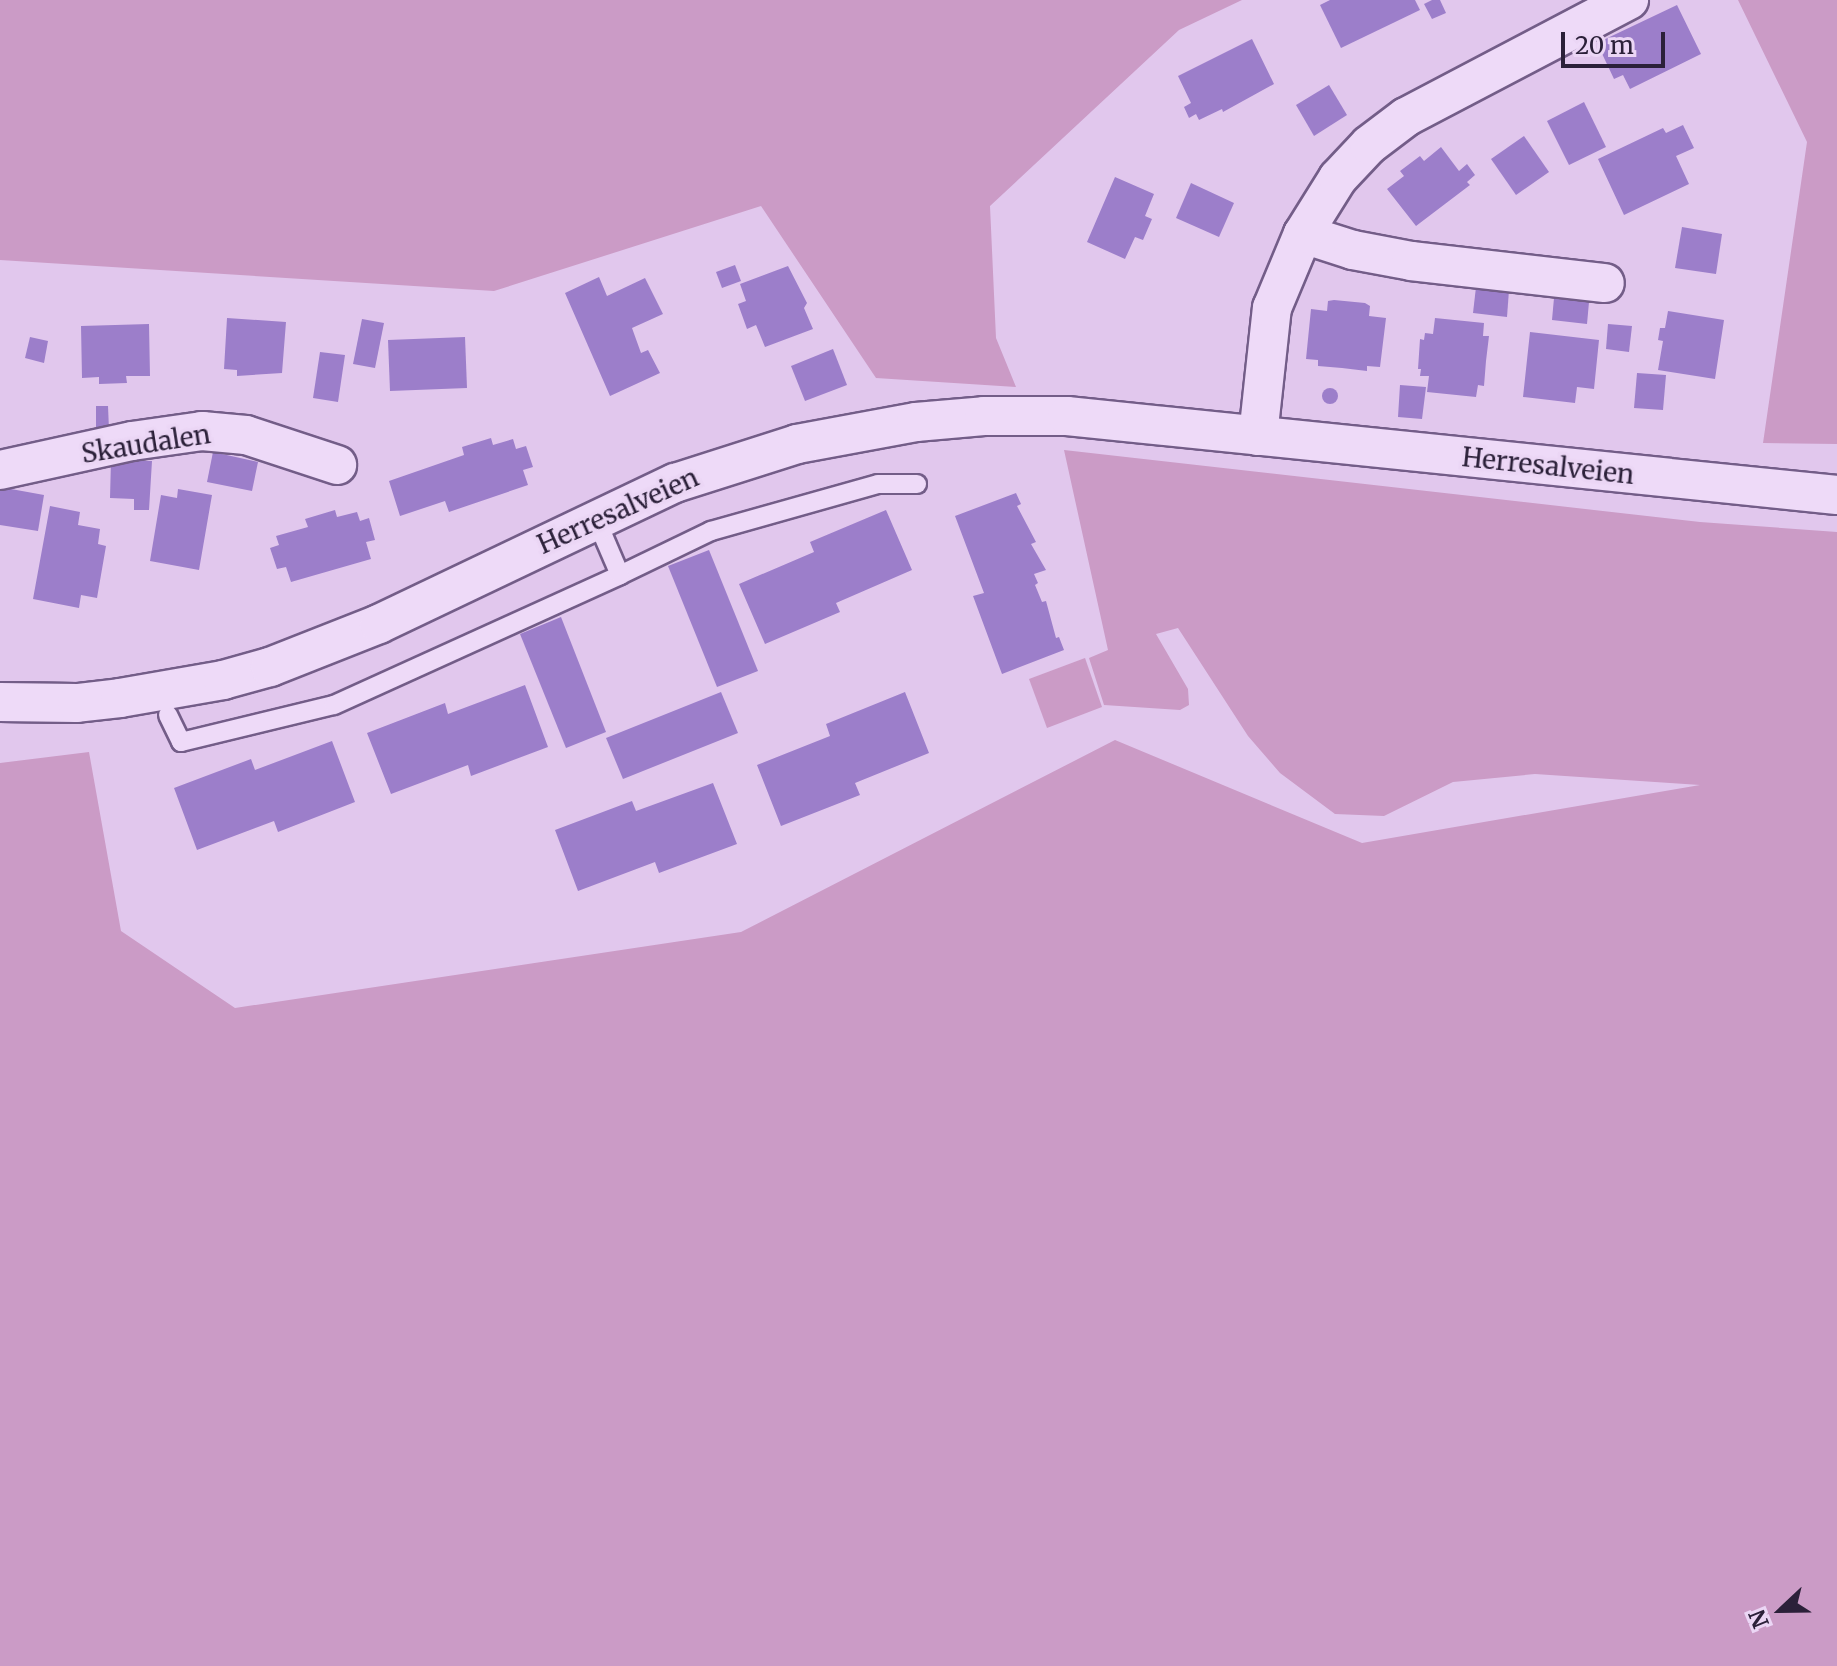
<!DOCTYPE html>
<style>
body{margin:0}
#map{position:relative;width:1837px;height:1666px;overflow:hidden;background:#e1c7ed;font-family:Merriweather,serif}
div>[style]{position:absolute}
.green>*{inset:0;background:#cb9bc6}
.building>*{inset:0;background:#9c7eca}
.round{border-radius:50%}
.roads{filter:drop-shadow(2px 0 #735d88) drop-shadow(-2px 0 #735d88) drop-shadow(0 2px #735d88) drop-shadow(0 -2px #735d88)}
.service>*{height:18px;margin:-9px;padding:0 9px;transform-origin:9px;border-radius:9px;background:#eedaf8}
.minor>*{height:38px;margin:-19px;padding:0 19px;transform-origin:19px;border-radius:19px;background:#eedaf8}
span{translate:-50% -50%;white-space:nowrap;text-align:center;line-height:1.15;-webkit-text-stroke:7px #ebd6f5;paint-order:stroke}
.street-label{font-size:26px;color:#2b2039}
.north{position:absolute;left:1741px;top:1570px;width:80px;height:80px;-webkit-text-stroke:6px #ebd6f5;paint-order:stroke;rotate:248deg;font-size:22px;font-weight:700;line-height:32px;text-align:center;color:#2b2039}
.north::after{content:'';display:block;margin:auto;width:28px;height:36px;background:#2b2039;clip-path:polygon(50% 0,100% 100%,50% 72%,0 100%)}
.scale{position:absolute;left:1561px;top:32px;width:104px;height:36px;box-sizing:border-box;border:4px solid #2b2039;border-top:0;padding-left:10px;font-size:24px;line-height:28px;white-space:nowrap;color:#2b2039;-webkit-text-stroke:6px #ebd6f5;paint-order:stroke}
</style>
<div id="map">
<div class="green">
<div style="clip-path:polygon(0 0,1242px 0,1179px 30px,990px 206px,996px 338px,1016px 387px,876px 378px,761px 206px,494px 291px,0 260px)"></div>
<div style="clip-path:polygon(1738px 0,1837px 0,1837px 444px,1763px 443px,1807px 142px)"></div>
<div style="clip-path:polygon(1064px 450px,1700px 522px,1837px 532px,1837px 1666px,0 1666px,0 763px,89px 752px,121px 931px,235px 1008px,741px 932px,1115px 740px,1362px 843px,1700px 785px,1535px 774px,1453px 782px,1384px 816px,1335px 814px,1280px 773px,1248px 736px,1178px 628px,1156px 634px,1188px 689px,1189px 705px,1180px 710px,1104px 705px,1089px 658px,1108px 650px)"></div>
<div style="clip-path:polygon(1085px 658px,1102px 707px,1047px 728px,1029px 679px)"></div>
</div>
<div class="building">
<div style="clip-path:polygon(1330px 0,1415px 0,1420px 10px,1341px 48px,1320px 5px)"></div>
<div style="clip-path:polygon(1432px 0,1440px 0,1446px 13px,1432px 19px,1424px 4px)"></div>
<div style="clip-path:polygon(1677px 5px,1701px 54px,1630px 89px,1623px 75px,1614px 79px,1597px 43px)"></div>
<div style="clip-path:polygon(1252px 39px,1274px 84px,1223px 112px,1222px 109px,1199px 120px,1196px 114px,1189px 118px,1184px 107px,1191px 103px,1178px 76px)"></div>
<div style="clip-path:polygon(1329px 85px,1347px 115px,1314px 136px,1296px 105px)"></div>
<div style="clip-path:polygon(1584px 102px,1606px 147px,1569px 165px,1547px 121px)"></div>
<div style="clip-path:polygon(1683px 125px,1694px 148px,1676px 156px,1689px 184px,1624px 215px,1598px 159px,1663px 128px,1666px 133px)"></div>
<div style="clip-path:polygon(1524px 136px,1549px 172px,1516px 195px,1491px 159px)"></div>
<div style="clip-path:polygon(1441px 147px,1459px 171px,1467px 164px,1475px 175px,1467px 182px,1470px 185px,1416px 226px,1387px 189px,1404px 176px,1400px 171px,1420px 156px,1424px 161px)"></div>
<div style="clip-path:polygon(1115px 177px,1154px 194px,1145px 216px,1152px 219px,1143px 240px,1135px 237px,1125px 259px,1087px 242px)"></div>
<div style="clip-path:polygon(1191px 183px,1234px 203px,1219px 237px,1176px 218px)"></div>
<div style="clip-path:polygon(1682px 227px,1722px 234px,1716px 274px,1675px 268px)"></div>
<div style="clip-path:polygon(735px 265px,741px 281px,722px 288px,716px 272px)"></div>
<div style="clip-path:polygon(788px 266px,807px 303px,804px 308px,813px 329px,765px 347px,756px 325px,747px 329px,738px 304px,746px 301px,740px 284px)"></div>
<div style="clip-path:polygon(599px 277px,607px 296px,645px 278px,663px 314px,632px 328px,641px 353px,648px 350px,660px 373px,610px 396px,565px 293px)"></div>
<div style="clip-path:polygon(1476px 287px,1509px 290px,1507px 317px,1473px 313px)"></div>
<div style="clip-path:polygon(1554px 298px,1589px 302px,1587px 324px,1552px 320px)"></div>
<div style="clip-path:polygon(1334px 300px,1365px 303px,1370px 306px,1369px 316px,1386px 318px,1380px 367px,1367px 366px,1367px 371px,1342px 368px,1318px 366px,1318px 360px,1306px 359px,1311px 309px,1327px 311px,1328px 301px)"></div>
<div style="clip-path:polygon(1668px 311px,1724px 320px,1715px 379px,1658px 370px,1663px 341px,1658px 340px,1660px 328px,1665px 328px)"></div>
<div style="clip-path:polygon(227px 318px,286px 322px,282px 373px,237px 376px,237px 370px,224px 369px)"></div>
<div style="clip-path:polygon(1435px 318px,1484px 323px,1483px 336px,1489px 336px,1486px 361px,1484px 386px,1478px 385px,1476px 397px,1427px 392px,1429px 376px,1420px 376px,1421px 369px,1418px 369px,1420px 339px,1424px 340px,1425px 333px,1433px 334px)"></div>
<div style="clip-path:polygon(362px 319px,384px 323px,375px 368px,353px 364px)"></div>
<div style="clip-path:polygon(149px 324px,150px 376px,126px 376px,127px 383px,99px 384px,99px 377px,82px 378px,81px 326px)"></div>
<div style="clip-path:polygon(1608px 324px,1632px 326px,1629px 352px,1606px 349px)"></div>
<div style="clip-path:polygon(1530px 332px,1599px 340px,1594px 389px,1577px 387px,1575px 403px,1523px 397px)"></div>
<div style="clip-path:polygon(30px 337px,48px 341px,44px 363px,25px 358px)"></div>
<div style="clip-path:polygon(465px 337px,467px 388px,390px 391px,388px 340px)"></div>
<div style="clip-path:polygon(833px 349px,847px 385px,805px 401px,791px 366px)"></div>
<div style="clip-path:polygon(320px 352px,345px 355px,338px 402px,313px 398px)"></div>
<div style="clip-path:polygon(1637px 373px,1666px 375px,1663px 410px,1634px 408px)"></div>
<div style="clip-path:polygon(1400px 385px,1426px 387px,1422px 419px,1398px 417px)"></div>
<div class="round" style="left:1322px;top:388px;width:16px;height:16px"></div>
<div style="clip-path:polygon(96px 406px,108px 406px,109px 430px,96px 430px)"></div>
<div style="clip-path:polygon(491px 438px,493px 445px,513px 439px,516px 449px,526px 446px,533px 467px,523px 470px,528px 485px,449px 512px,445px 501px,400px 516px,389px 481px,464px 455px,462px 447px)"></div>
<div style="clip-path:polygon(213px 452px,258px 462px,252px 491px,207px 482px)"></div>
<div style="clip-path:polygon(111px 460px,152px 461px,149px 510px,134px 510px,134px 499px,110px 498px)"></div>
<div style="clip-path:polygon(0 487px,44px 495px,38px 531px,0 525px)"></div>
<div style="clip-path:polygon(178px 489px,212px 495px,199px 570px,150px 561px,161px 495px,177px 498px)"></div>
<div style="clip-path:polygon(1016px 493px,1021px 504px,1017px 506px,1036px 542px,1031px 544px,1046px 570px,1034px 574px,1038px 583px,1035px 585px,1042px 602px,1046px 601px,1056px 638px,1059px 637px,1064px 650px,1002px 674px,973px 596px,984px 593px,955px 516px)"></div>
<div style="clip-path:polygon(50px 506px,80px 512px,78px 525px,100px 529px,98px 544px,106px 546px,97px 598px,81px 595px,79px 608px,33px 599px)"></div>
<div style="clip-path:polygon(335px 510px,337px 517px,357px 512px,360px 521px,369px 518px,375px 540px,366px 542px,371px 559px,291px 582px,286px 567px,277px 569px,270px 548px,279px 545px,276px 536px,308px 527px,305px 519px)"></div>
<div style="clip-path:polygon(886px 510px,912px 570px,836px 603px,840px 612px,765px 644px,739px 584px,814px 552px,810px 542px)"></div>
<div style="clip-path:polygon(709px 550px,758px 671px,717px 687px,668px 566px)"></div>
<div style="clip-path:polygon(561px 617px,606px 732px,566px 748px,520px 634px)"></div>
<div style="clip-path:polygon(525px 685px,548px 747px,471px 776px,468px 765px,391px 794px,367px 733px,445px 703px,448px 714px)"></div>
<div style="clip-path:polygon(721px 692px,738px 733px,623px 779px,606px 738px)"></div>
<div style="clip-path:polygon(905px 692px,929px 753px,855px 783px,860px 795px,781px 826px,757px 765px,830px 736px,826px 724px)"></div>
<div style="clip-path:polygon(332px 741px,355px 802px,278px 832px,274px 821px,197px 850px,174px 788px,251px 759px,255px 770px)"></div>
<div style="clip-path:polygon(713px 783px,737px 844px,659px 873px,655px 862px,578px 891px,555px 830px,632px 801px,636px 811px)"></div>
</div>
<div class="roads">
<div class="service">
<div style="left:620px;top:575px;width:101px;rotate:-25.8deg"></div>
<div style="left:711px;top:531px;width:173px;rotate:-15.7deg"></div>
<div style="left:878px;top:484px;width:39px"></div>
<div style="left:168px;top:715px;width:30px;rotate:64deg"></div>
<div style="left:181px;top:742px;width:157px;rotate:-13.6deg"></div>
<div style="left:334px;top:705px;width:314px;rotate:-24.4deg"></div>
<div style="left:620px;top:575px;width:61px;rotate:-113.2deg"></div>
</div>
<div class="minor">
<div style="left:1303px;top:234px;width:52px;rotate:17.7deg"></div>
<div style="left:1353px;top:250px;width:59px;rotate:10.7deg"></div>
<div style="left:1411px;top:261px;width:195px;rotate:6.5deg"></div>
<div style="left:1258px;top:436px;width:129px;rotate:-83.8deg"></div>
<div style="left:1272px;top:308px;width:80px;rotate:-67.3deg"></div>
<div style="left:1303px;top:234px;width:66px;rotate:-58deg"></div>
<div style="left:1338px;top:178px;width:45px;rotate:-46.8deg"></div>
<div style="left:1369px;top:145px;width:46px;rotate:-37.1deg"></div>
<div style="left:1406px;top:117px;width:252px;rotate:-27.7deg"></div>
<div style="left:0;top:470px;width:135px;rotate:-12.4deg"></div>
<div style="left:132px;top:441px;width:71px;rotate:-8.1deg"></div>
<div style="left:202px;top:431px;width:44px;rotate:5.2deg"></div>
<div style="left:246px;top:435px;width:96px;rotate:18.2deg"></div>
<div style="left:0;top:702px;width:77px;rotate:0.7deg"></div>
<div style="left:77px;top:703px;width:43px;rotate:-6.6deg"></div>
<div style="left:120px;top:698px;width:105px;rotate:-9.9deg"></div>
<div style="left:223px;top:680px;width:49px;rotate:-15.5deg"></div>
<div style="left:270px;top:667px;width:117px;rotate:-21.5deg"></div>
<div style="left:379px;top:624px;width:328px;rotate:-25.5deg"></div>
<div style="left:675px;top:483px;width:128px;rotate:-17.7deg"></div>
<div style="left:797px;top:444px;width:121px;rotate:-10.5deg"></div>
<div style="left:916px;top:422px;width:68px;rotate:-5deg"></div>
<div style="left:984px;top:416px;width:83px"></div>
<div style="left:1067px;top:416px;width:774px;rotate:5.86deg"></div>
</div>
</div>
<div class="street-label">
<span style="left:146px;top:444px;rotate:-9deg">Skaudalen</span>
<span style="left:1548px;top:466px;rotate:6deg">Herresalveien</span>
<span style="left:618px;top:511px;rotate:-24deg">Herresalveien</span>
</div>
<div class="north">N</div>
<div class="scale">20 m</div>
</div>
